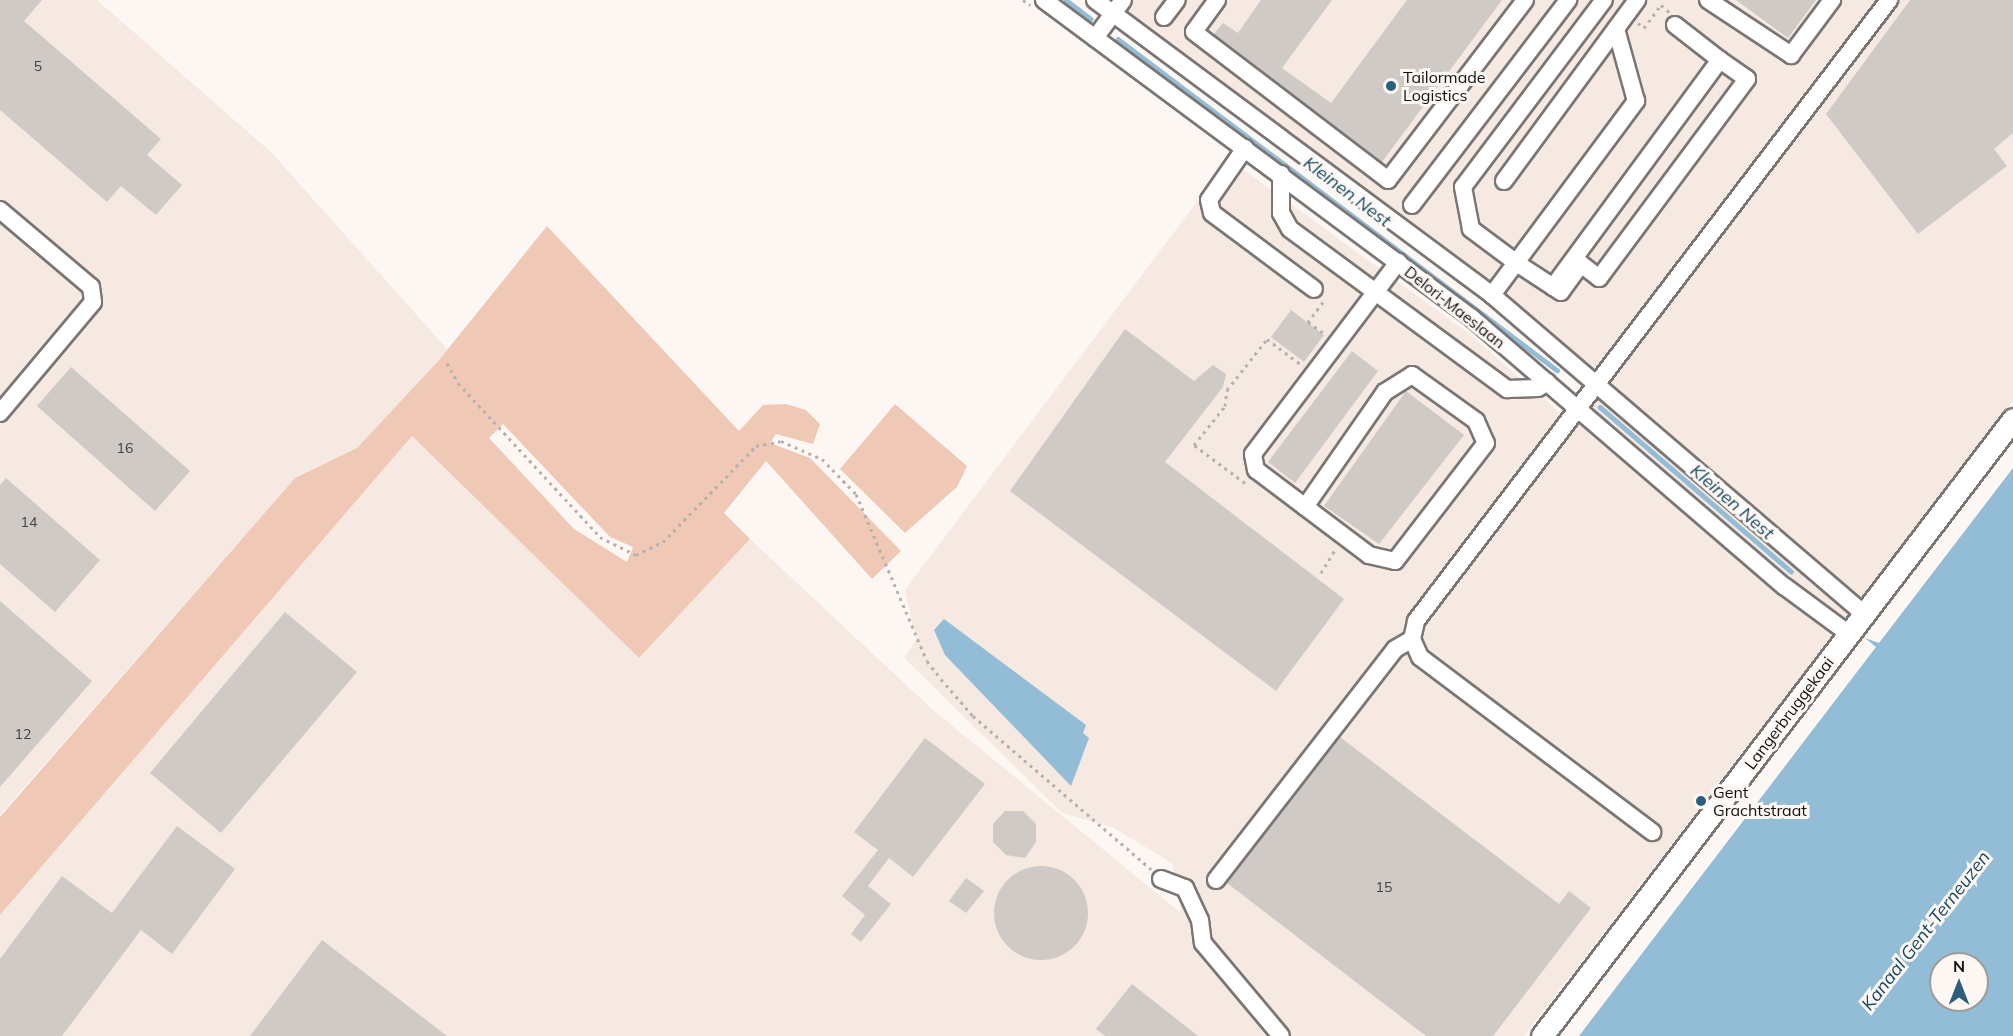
<!DOCTYPE html>
<style>
body{margin:0}
#map{position:relative;width:2013px;height:1036px;overflow:hidden;background:#fdf7f4;font-family:Mulish,sans-serif}
div>[style]{position:absolute}
.built>*{inset:0;background:#f5e9e2}
.green>*{inset:0;background:#efc9b6}
.water>*{inset:0;background:#93bcd7}
.stream>*{height:4.5px;margin:-2.25px;padding:0 2.25px;transform-origin:2.25px;border-radius:2.25px;background:#93bcd7}
.building>*{inset:0;background:#d0cac7}
.round{border-radius:50%}
.path>*{height:3px;margin-top:-1.5px;transform-origin:0;background:repeating-linear-gradient(90deg,#b6b1af 0 3px,transparent 0 7.5px)}
.roads{filter:drop-shadow(2px 0 #7b7674) drop-shadow(-2px 0 #7b7674) drop-shadow(0 2px #7b7674) drop-shadow(0 -2px #7b7674)}
.minor>*{height:16px;margin:-8px;padding:0 8px;transform-origin:8px;border-radius:8px;background:#fff}
.major>*{height:21px;margin:-10.5px;padding:0 10.5px;transform-origin:10.5px;border-radius:10.5px;background:#fff}
.dots>*{width:16px;height:16px;translate:-50% -50%;box-sizing:border-box;border:3px solid #fdf7f4;border-radius:50%}
span{translate:-50% -50%;white-space:nowrap;text-align:center;line-height:1.15;-webkit-text-stroke:6px #fdf7f4;paint-order:stroke}
.number-label{font-size:14px;color:#43403e}
.number-label span{-webkit-text-stroke-width:0}
.poi-label{font-size:16px;color:#141211}
.left{translate:0 -50%;text-align:left}
.street-label{font-size:16px;color:#141211}
.water-label{font-size:18px;color:#134762;font-style:italic}
.north{position:absolute;left:1929px;top:952px;width:60px;height:60px;box-sizing:border-box;background:#fdf7f4;border:2px solid #a09b99;border-radius:50%;rotate:0deg;font-size:16px;font-weight:700;line-height:24px;text-align:center;color:#141211}
.north::after{content:'';display:block;margin:auto;width:21px;height:27px;background:#2c5f7c;clip-path:polygon(50% 0,100% 100%,50% 72%,0 100%)}
</style>
<div id="map">
<div class="built">
<div style="clip-path:polygon(0 0,97px 0,271px 152px,448px 350px,357px 448px,295px 478px,0 815px)"></div>
<div style="clip-path:polygon(1110px 0,2013px 0,2013px 401px,1524px 1036px,0 1036px,0 915px,412px 436px,639px 658px,750px 539px,933px 710px,1181px 913px,1172px 863px,1112px 827px,1062px 813px,904px 658px,916px 640px,905px 590px,1229px 159px,1467px 332px,1561px 414px,1594px 375px)"></div>
</div>
<div class="green">
<div style="clip-path:polygon(evenodd,547px 226px,739px 431px,763px 405px,786px 404px,806px 410px,820px 424px,813px 444px,776px 434px,770px 443px,810px 458px,901px 551px,872px 579px,766px 461px,724px 513px,750px 539px,639px 658px,412px 436px,0 915px,0 817px,295px 478px,357px 448px,439px 360px,547px 226px,503px 424px,610px 537px,633px 547px,627px 562px,574px 529px,489px 438px,503px 424px)"></div>
<div style="clip-path:polygon(895px 404px,967px 466px,957px 487px,905px 533px,840px 469px)"></div>
</div>
<div class="water">
<div style="clip-path:polygon(evenodd,2013px 468px,2013px 1036px,1579px 1036px,1876px 647px,1865px 638px,1879px 643px,2013px 468px,1941px 964px,1977px 964px,1977px 1000px,1941px 1000px,1941px 964px)"></div>
<div style="clip-path:polygon(944px 619px,1086px 725px,1083px 733px,1089px 738px,1071px 786px,945px 655px,934px 630px)"></div>
</div>
<div class="stream">
<div style="left:1066px;top:0;width:31px;rotate:37deg"></div>
<div style="left:1118px;top:39px;width:550px;rotate:37.02deg"></div>
<div style="left:1600px;top:407px;width:252px;rotate:40.7deg"></div>
</div>
<div class="building">
<div style="clip-path:polygon(0 0,42px 0,24px 21px,161px 139px,147px 155px,182px 185px,156px 215px,121px 186px,107px 202px,0 110px)"></div>
<div style="clip-path:polygon(1261px 0,1332px 0,1282px 68px,1331px 103px,1407px 0,1502px 0,1382px 162px,1214px 34px,1223px 23px,1238px 33px)"></div>
<div style="clip-path:polygon(1736px 0,1816px 0,1788px 38px)"></div>
<div style="clip-path:polygon(1910px 0,2013px 0,2013px 133px,1994px 149px,2007px 166px,1918px 234px,1826px 114px)"></div>
<div style="clip-path:polygon(1291px 310px,1324px 335px,1304px 362px,1271px 337px)"></div>
<div style="clip-path:polygon(1125px 329px,1194px 381px,1213px 365px,1226px 374px,1223px 387px,1165px 462px,1344px 599px,1276px 691px,1010px 491px)"></div>
<div style="clip-path:polygon(1352px 351px,1378px 371px,1295px 483px,1268px 462px)"></div>
<div style="clip-path:polygon(71px 367px,190px 471px,155px 511px,37px 406px)"></div>
<div style="clip-path:polygon(1406px 391px,1464px 435px,1379px 544px,1324px 506px)"></div>
<div style="clip-path:polygon(6px 478px,100px 560px,55px 612px,0 564px,0 485px)"></div>
<div style="clip-path:polygon(0 601px,92px 681px,0 787px)"></div>
<div style="clip-path:polygon(285px 612px,357px 672px,221px 833px,150px 773px)"></div>
<div style="clip-path:polygon(1340px 737px,1559px 904px,1569px 891px,1591px 908px,1493px 1036px,1426px 1036px,1227px 883px)"></div>
<div style="clip-path:polygon(925px 738px,985px 784px,913px 877px,889px 858px,868px 886px,891px 904px,861px 942px,851px 934px,865px 915px,842px 896px,878px 850px,854px 832px)"></div>
<div style="clip-path:polygon(1005px 811px,1023px 811px,1036px 824px,1036px 842px,1025px 858px,1006px 855px,993px 842px,993px 824px)"></div>
<div style="clip-path:polygon(177px 826px,235px 869px,172px 954px,141px 930px,62px 1036px,0 1036px,0 959px,62px 876px,112px 913px)"></div>
<div class="round" style="left:994px;top:866px;width:94px;height:94px"></div>
<div style="clip-path:polygon(966px 878px,984px 891px,966px 913px,949px 901px)"></div>
<div style="clip-path:polygon(322px 940px,447px 1036px,250px 1036px)"></div>
<div style="clip-path:polygon(1132px 984px,1198px 1036px,1105px 1036px,1096px 1029px)"></div>
</div>
<div class="path">
<div style="left:1023px;top:0;width:9px;rotate:36deg"></div>
<div style="left:1638px;top:23px;width:8px;rotate:40deg"></div>
<div style="left:1644px;top:28px;width:29px;rotate:-54deg"></div>
<div style="left:1661px;top:5px;width:11px;rotate:41deg"></div>
<div style="left:1323px;top:302px;width:25px;rotate:127deg"></div>
<div style="left:1308px;top:322px;width:19px;rotate:35deg"></div>
<div style="left:447px;top:363px;width:23px;rotate:61deg"></div>
<div style="left:458px;top:383px;width:209px;rotate:47.3deg"></div>
<div style="left:600px;top:537px;width:40px;rotate:26.6deg"></div>
<div style="left:636px;top:555px;width:30px;rotate:-26deg"></div>
<div style="left:663px;top:542px;width:134px;rotate:-45.9deg"></div>
<div style="left:756px;top:446px;width:25px;rotate:-11deg"></div>
<div style="left:781px;top:441px;width:45px;rotate:23.7deg"></div>
<div style="left:822px;top:459px;width:49px;rotate:45.8deg"></div>
<div style="left:856px;top:494px;width:181px;rotate:67deg"></div>
<div style="left:927px;top:661px;width:23px;rotate:52deg"></div>
<div style="left:941px;top:679px;width:49px;rotate:49.1deg"></div>
<div style="left:973px;top:716px;width:235px;rotate:40.7deg"></div>
<div style="left:1245px;top:483px;width:64px;rotate:-143.3deg"></div>
<div style="left:1194px;top:445px;width:50px;rotate:-51.5deg"></div>
<div style="left:1225px;top:406px;width:16px;rotate:-83deg"></div>
<div style="left:1227px;top:390px;width:65px;rotate:-51.9deg"></div>
<div style="left:1267px;top:339px;width:45px;rotate:36.9deg"></div>
<div style="left:1321px;top:573px;width:27px;rotate:-59deg"></div>
</div>
<div class="roads">
<div class="minor">
<div style="left:1044px;top:0;width:533px;rotate:36.61deg"></div>
<div style="left:1472px;top:318px;width:411px;rotate:40.7deg"></div>
<div style="left:1784px;top:586px;width:81px;rotate:36.4deg"></div>
<div style="left:1095px;top:0;width:495px;rotate:36.6deg"></div>
<div style="left:1492px;top:295px;width:490px;rotate:40.6deg"></div>
<div style="left:1217px;top:0;width:39px;rotate:126deg"></div>
<div style="left:1194px;top:32px;width:244px;rotate:37.3deg"></div>
<div style="left:1388px;top:180px;width:226px;rotate:-52.7deg"></div>
<div style="left:1708px;top:0;width:100px;rotate:33.5deg"></div>
<div style="left:1791px;top:55px;width:69px;rotate:-53.3deg"></div>
<div style="left:1164px;top:17px;width:21px;rotate:-53deg"></div>
<div style="left:1675px;top:25px;width:57px;rotate:37.9deg"></div>
<div style="left:1095px;top:38px;width:47px;rotate:-53.6deg"></div>
<div style="left:1245px;top:148px;width:63px;rotate:124.7deg"></div>
<div style="left:1209px;top:200px;width:13px;rotate:77deg"></div>
<div style="left:1212px;top:213px;width:127px;rotate:36.7deg"></div>
<div style="left:1281px;top:174px;width:39px;rotate:90deg"></div>
<div style="left:1281px;top:213px;width:18px;rotate:61deg"></div>
<div style="left:1290px;top:229px;width:270px;rotate:36.4deg"></div>
<div style="left:1507px;top:389px;width:31px;rotate:-2deg"></div>
<div style="left:1538px;top:388px;width:11px;rotate:-34deg"></div>
<div style="left:1504px;top:181px;width:225px;rotate:-53.7deg"></div>
<div style="left:1412px;top:205px;width:258px;rotate:-52.7deg"></div>
<div style="left:0;top:210px;width:119px;rotate:40.2deg"></div>
<div style="left:91px;top:287px;width:15px;rotate:82deg"></div>
<div style="left:93px;top:302px;width:145px;rotate:130deg"></div>
<div style="left:1553px;top:287px;width:282px;rotate:-53.7deg"></div>
<div style="left:1720px;top:60px;width:33px;rotate:35deg"></div>
<div style="left:1747px;top:79px;width:248px;rotate:126.6deg"></div>
<div style="left:1599px;top:278px;width:23px;rotate:-142deg"></div>
<div style="left:1581px;top:264px;width:34px;rotate:126deg"></div>
<div style="left:1561px;top:292px;width:51px;rotate:-146.9deg"></div>
<div style="left:1518px;top:264px;width:59px;rotate:-143.3deg"></div>
<div style="left:1471px;top:229px;width:43px;rotate:-100.8deg"></div>
<div style="left:1463px;top:187px;width:234px;rotate:-53deg"></div>
<div style="left:1492px;top:295px;width:242px;rotate:-53.4deg"></div>
<div style="left:1636px;top:101px;width:75px;rotate:-105.5deg"></div>
<div style="left:1305px;top:507px;width:140px;rotate:-55.2deg"></div>
<div style="left:1385px;top:392px;width:32px;rotate:-32deg"></div>
<div style="left:1412px;top:375px;width:79px;rotate:35.7deg"></div>
<div style="left:1476px;top:421px;width:24px;rotate:66deg"></div>
<div style="left:1486px;top:443px;width:149px;rotate:127.6deg"></div>
<div style="left:1395px;top:561px;width:27px;rotate:-167deg"></div>
<div style="left:1369px;top:555px;width:141px;rotate:-143deg"></div>
<div style="left:1256px;top:470px;width:16px;rotate:-101deg"></div>
<div style="left:1253px;top:454px;width:241px;rotate:-52.9deg"></div>
<div style="left:1412px;top:639px;width:20px;rotate:66deg"></div>
<div style="left:1420px;top:657px;width:291px;rotate:37deg"></div>
<div style="left:1161px;top:879px;width:26px;rotate:21deg"></div>
<div style="left:1185px;top:888px;width:35px;rotate:65deg"></div>
<div style="left:1200px;top:920px;width:23px;rotate:83deg"></div>
<div style="left:1203px;top:943px;width:121px;rotate:50deg"></div>
<div style="left:1216px;top:880px;width:292px;rotate:-52.2deg"></div>
<div style="left:1395px;top:649px;width:20px;rotate:-30deg"></div>
<div style="left:1412px;top:639px;width:18px;rotate:-77deg"></div>
<div style="left:1416px;top:621px;width:781px;rotate:-52.7deg"></div>
</div>
<div class="major">
<div style="left:1542px;top:1036px;width:776px;rotate:-52.64deg"></div>
</div>
</div>
<div class="dots">
<div style="left:1391px;top:86px;background:#2c5f7c"></div>
<div style="left:1701px;top:801px;background:#2c5f7c"></div>
</div>
<div class="number-label">
<span style="left:38px;top:66px">5</span>
<span style="left:125px;top:448px">16</span>
<span style="left:29px;top:522px">14</span>
<span style="left:23px;top:734px">12</span>
<span style="left:1384px;top:887px">15</span>
</div>
<div class="poi-label">
<span class="left" style="left:1403px;top:86px">Tailormade<br>Logistics</span>
<span class="left" style="left:1713px;top:801px">Gent<br>Grachtstraat</span>
</div>
<div class="street-label">
<span style="left:1455px;top:307px;rotate:38deg">Delori-Maeslaan</span>
<span style="left:1789px;top:713px;rotate:-53deg">Langerbruggekaai</span>
</div>
<div class="water-label">
<span style="left:1347px;top:192px;rotate:37deg">Kleinen Nest</span>
<span style="left:1732px;top:502px;rotate:41deg">Kleinen Nest</span>
<span style="left:1926px;top:931px;rotate:-52deg">Kanaal Gent-Terneuzen</span>
</div>
<div class="north">N</div>
</div>
